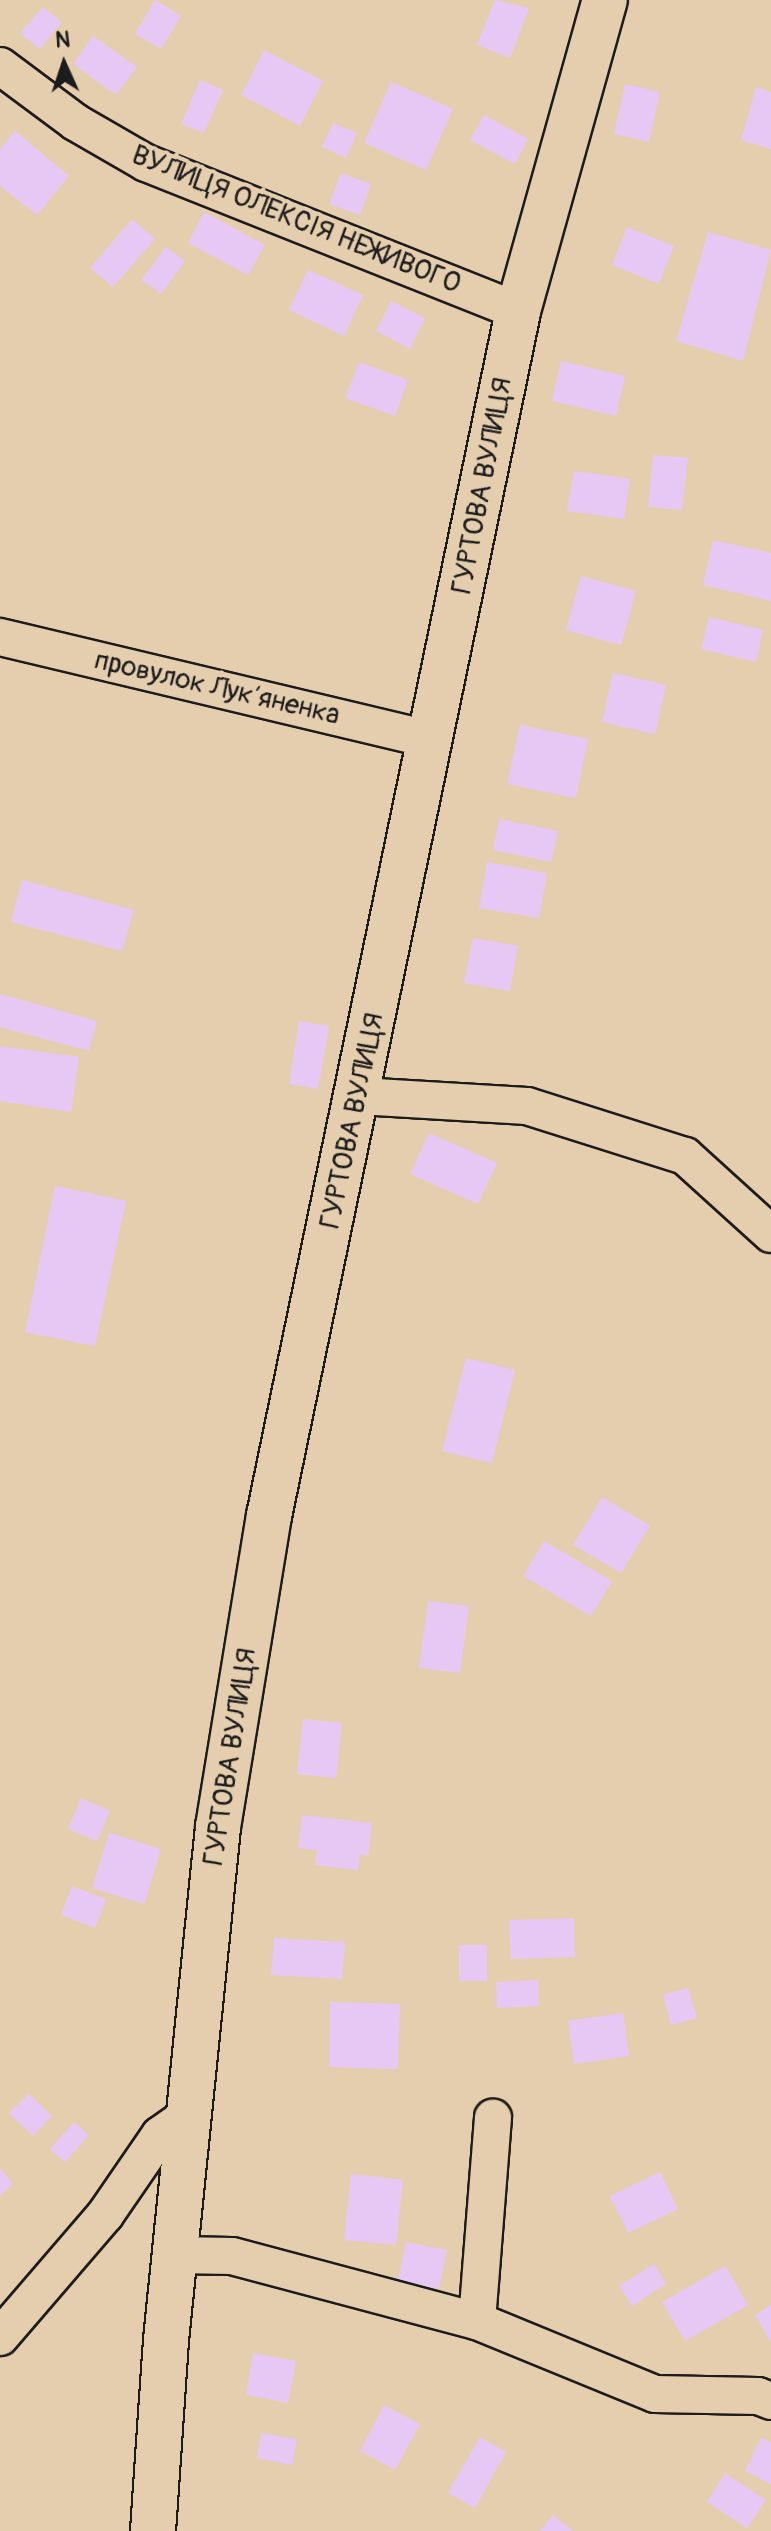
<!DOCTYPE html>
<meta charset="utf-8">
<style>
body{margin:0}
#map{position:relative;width:771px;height:2531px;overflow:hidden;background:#e5ceae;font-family:Pangolin,sans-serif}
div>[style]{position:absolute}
.building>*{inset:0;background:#e7c8f5}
.roads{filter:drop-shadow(2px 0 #1c1c1c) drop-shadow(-2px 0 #1c1c1c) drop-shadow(0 2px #1c1c1c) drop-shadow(0 -2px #1c1c1c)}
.street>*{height:36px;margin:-18px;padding:0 18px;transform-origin:18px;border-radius:18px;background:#e5ceae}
.secondary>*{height:44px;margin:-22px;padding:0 22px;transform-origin:22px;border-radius:22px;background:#e5ceae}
span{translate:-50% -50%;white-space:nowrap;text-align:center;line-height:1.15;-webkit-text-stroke:8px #e5ceae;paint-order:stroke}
.street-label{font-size:28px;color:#1c1c1c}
.north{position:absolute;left:24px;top:24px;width:80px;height:80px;-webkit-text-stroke:6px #e5ceae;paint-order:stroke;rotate:357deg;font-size:22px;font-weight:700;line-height:32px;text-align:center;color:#1c1c1c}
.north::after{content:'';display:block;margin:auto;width:28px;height:36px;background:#1c1c1c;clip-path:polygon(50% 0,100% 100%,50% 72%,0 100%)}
</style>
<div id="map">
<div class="building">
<div style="clip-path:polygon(155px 0,181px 16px,161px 49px,135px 34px)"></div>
<div style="clip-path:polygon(495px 0,529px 8px,510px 58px,477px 45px)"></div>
<div style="clip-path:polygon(43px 7px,62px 23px,40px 49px,20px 33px)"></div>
<div style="clip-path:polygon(93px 36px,137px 67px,116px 95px,73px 64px)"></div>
<div style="clip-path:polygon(264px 50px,323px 81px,300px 126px,241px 95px)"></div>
<div style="clip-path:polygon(200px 80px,223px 90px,204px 133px,181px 124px)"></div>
<div style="clip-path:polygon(391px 82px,453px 109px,426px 170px,364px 143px)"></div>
<div style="clip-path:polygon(625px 84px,660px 92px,649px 142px,614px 134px)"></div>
<div style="clip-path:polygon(756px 87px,771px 92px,771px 149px,741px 140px)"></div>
<div style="clip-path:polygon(484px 115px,528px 139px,515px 164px,470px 140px)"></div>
<div style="clip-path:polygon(333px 123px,357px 133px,346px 158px,322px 147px)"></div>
<div style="clip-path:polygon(15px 131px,69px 176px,37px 215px,0 186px,0 149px)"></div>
<div style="clip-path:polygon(341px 173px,371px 184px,360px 215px,329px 204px)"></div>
<div style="clip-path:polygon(204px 212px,265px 245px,248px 275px,188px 243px)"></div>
<div style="clip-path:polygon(132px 219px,155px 239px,113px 287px,90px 268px)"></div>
<div style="clip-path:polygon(627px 227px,674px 246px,659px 284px,612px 265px)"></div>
<div style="clip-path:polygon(708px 232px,771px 250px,743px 361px,676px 341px)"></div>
<div style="clip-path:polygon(166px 247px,185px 261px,161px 294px,141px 280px)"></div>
<div style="clip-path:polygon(308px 270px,363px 295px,344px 336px,289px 310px)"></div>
<div style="clip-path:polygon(391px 301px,425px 318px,410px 349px,376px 331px)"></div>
<div style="clip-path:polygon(561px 361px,625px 376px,616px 416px,552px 401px)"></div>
<div style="clip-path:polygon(359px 362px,408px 380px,395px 416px,345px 398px)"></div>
<div style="clip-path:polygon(653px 455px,688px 458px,682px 510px,648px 507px)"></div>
<div style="clip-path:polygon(574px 471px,630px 479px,624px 519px,567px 511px)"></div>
<div style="clip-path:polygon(713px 540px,771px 553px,771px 601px,703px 585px)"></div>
<div style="clip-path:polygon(581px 576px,636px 591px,621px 645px,566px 630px)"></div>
<div style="clip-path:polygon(709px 617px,763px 630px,756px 662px,701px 649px)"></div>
<div style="clip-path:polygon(613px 673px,666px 685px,655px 734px,602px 722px)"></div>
<div style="clip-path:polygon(520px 725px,588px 739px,576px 798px,507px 784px)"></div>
<div style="clip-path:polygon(499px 819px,558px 831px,551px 862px,493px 850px)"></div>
<div style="clip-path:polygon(487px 862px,547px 873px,539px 918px,479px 908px)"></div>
<div style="clip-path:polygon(22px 880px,134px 910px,122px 951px,11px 922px)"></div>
<div style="clip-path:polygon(473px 938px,518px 946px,510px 991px,464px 983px)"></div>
<div style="clip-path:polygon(0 994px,97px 1021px,89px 1051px,0 1027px)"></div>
<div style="clip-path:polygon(299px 1021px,329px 1026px,318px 1089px,289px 1084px)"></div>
<div style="clip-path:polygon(0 1046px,79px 1057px,71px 1112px,0 1101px)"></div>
<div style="clip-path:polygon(429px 1133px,497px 1163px,478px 1204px,410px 1174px)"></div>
<div style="clip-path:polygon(55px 1186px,126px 1201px,95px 1346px,25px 1332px)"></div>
<div style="clip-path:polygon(466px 1358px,515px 1370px,492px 1463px,442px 1451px)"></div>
<div style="clip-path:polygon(602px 1497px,650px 1526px,621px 1573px,573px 1545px)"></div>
<div style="clip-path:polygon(544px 1541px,612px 1581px,591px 1616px,523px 1576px)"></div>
<div style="clip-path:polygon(428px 1601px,469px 1606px,460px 1673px,419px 1668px)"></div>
<div style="clip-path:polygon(303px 1719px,342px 1723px,336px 1778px,297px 1774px)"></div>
<div style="clip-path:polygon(81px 1798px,110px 1811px,97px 1841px,68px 1829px)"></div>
<div style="clip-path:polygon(302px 1815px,372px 1823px,368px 1856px,360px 1854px,358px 1870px,315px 1865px,317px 1850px,298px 1848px)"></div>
<div style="clip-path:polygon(109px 1833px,161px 1849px,144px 1904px,92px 1888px)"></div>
<div style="clip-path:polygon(72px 1886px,106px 1899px,95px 1928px,61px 1915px)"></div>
<div style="clip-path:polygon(574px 1918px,575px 1957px,511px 1959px,509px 1920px)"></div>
<div style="clip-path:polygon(274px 1938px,345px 1942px,342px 1979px,271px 1975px)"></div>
<div style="clip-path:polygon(459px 1945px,487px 1945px,487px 1981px,459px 1981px)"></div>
<div style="clip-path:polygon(538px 1980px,539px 2006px,497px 2008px,496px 1982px)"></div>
<div style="clip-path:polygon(688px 1988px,697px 2018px,671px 2025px,663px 1995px)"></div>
<div style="clip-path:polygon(330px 2002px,400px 2004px,398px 2069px,329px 2067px)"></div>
<div style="clip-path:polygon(623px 2013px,629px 2056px,574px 2064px,568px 2021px)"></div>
<div style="clip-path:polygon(29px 2094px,52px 2116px,33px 2136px,9px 2113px)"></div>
<div style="clip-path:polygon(74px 2122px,89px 2135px,65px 2162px,50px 2149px)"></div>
<div style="clip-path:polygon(0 2169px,13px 2183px,0 2196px)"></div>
<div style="clip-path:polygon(660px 2172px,678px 2209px,628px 2233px,610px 2196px)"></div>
<div style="clip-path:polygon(351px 2174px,403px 2180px,396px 2245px,344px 2240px)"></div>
<div style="clip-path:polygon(406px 2242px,447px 2250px,439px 2289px,398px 2281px)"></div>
<div style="clip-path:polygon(654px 2264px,666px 2284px,632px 2306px,619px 2286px)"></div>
<div style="clip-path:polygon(725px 2266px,748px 2305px,685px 2341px,662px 2302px)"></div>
<div style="clip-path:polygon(771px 2305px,771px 2342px,755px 2315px)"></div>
<div style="clip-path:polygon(253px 2353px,296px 2361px,288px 2403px,246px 2395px)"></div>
<div style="clip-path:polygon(384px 2405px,420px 2424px,395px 2470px,360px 2451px)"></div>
<div style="clip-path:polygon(261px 2433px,297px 2439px,292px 2465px,257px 2458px)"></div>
<div style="clip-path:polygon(480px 2437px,506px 2452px,475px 2508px,448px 2493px)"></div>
<div style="clip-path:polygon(761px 2438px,771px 2442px,771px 2484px,745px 2471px)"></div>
<div style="clip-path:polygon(725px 2473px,766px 2500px,747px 2528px,707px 2502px)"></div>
<div style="clip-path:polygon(553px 2515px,573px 2531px,540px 2531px)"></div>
</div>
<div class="roads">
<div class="street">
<div style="left:0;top:66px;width:94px;rotate:36.7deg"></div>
<div style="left:75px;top:122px;width:82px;rotate:30deg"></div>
<div style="left:146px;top:163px;width:400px;rotate:21.7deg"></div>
<div style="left:0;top:637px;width:445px;rotate:13.4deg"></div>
<div style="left:359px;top:1096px;width:168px;rotate:3.4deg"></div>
<div style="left:527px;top:1106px;width:166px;rotate:17.6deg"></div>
<div style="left:685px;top:1156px;width:116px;rotate:42.2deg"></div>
<div style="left:175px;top:2255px;width:57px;rotate:1deg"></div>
<div style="left:232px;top:2256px;width:253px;rotate:14.9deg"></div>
<div style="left:477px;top:2321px;width:192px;rotate:22.3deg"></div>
<div style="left:655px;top:2394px;width:103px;rotate:1.1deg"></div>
<div style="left:758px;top:2396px;width:14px;rotate:21deg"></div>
<div style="left:477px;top:2321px;width:204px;rotate:-85.5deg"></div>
<div style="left:0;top:2337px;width:161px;rotate:-49.3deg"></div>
<div style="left:105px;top:2215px;width:97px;rotate:-55.5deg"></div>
<div style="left:160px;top:2135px;width:33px;rotate:-35deg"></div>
</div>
<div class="secondary">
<div style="left:153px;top:2531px;width:191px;rotate:-86.1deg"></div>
<div style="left:166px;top:2340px;width:516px;rotate:-84.21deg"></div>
<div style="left:218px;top:1827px;width:315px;rotate:-80.7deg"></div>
<div style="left:269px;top:1516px;width:1230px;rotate:-78.32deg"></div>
<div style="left:518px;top:311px;width:323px;rotate:-74.4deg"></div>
</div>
</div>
<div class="street-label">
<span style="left:296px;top:220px;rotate:22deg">ВУЛИЦЯ ОЛЕКСІЯ НЕЖИВОГО</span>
<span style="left:483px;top:486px;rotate:-79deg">ГУРТОВА ВУЛИЦЯ</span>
<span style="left:217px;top:688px;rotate:13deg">провулок Лукʼяненка</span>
<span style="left:353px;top:1121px;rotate:-78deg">ГУРТОВА ВУЛИЦЯ</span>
<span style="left:231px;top:1757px;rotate:-81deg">ГУРТОВА ВУЛИЦЯ</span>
</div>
<div class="north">N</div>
</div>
